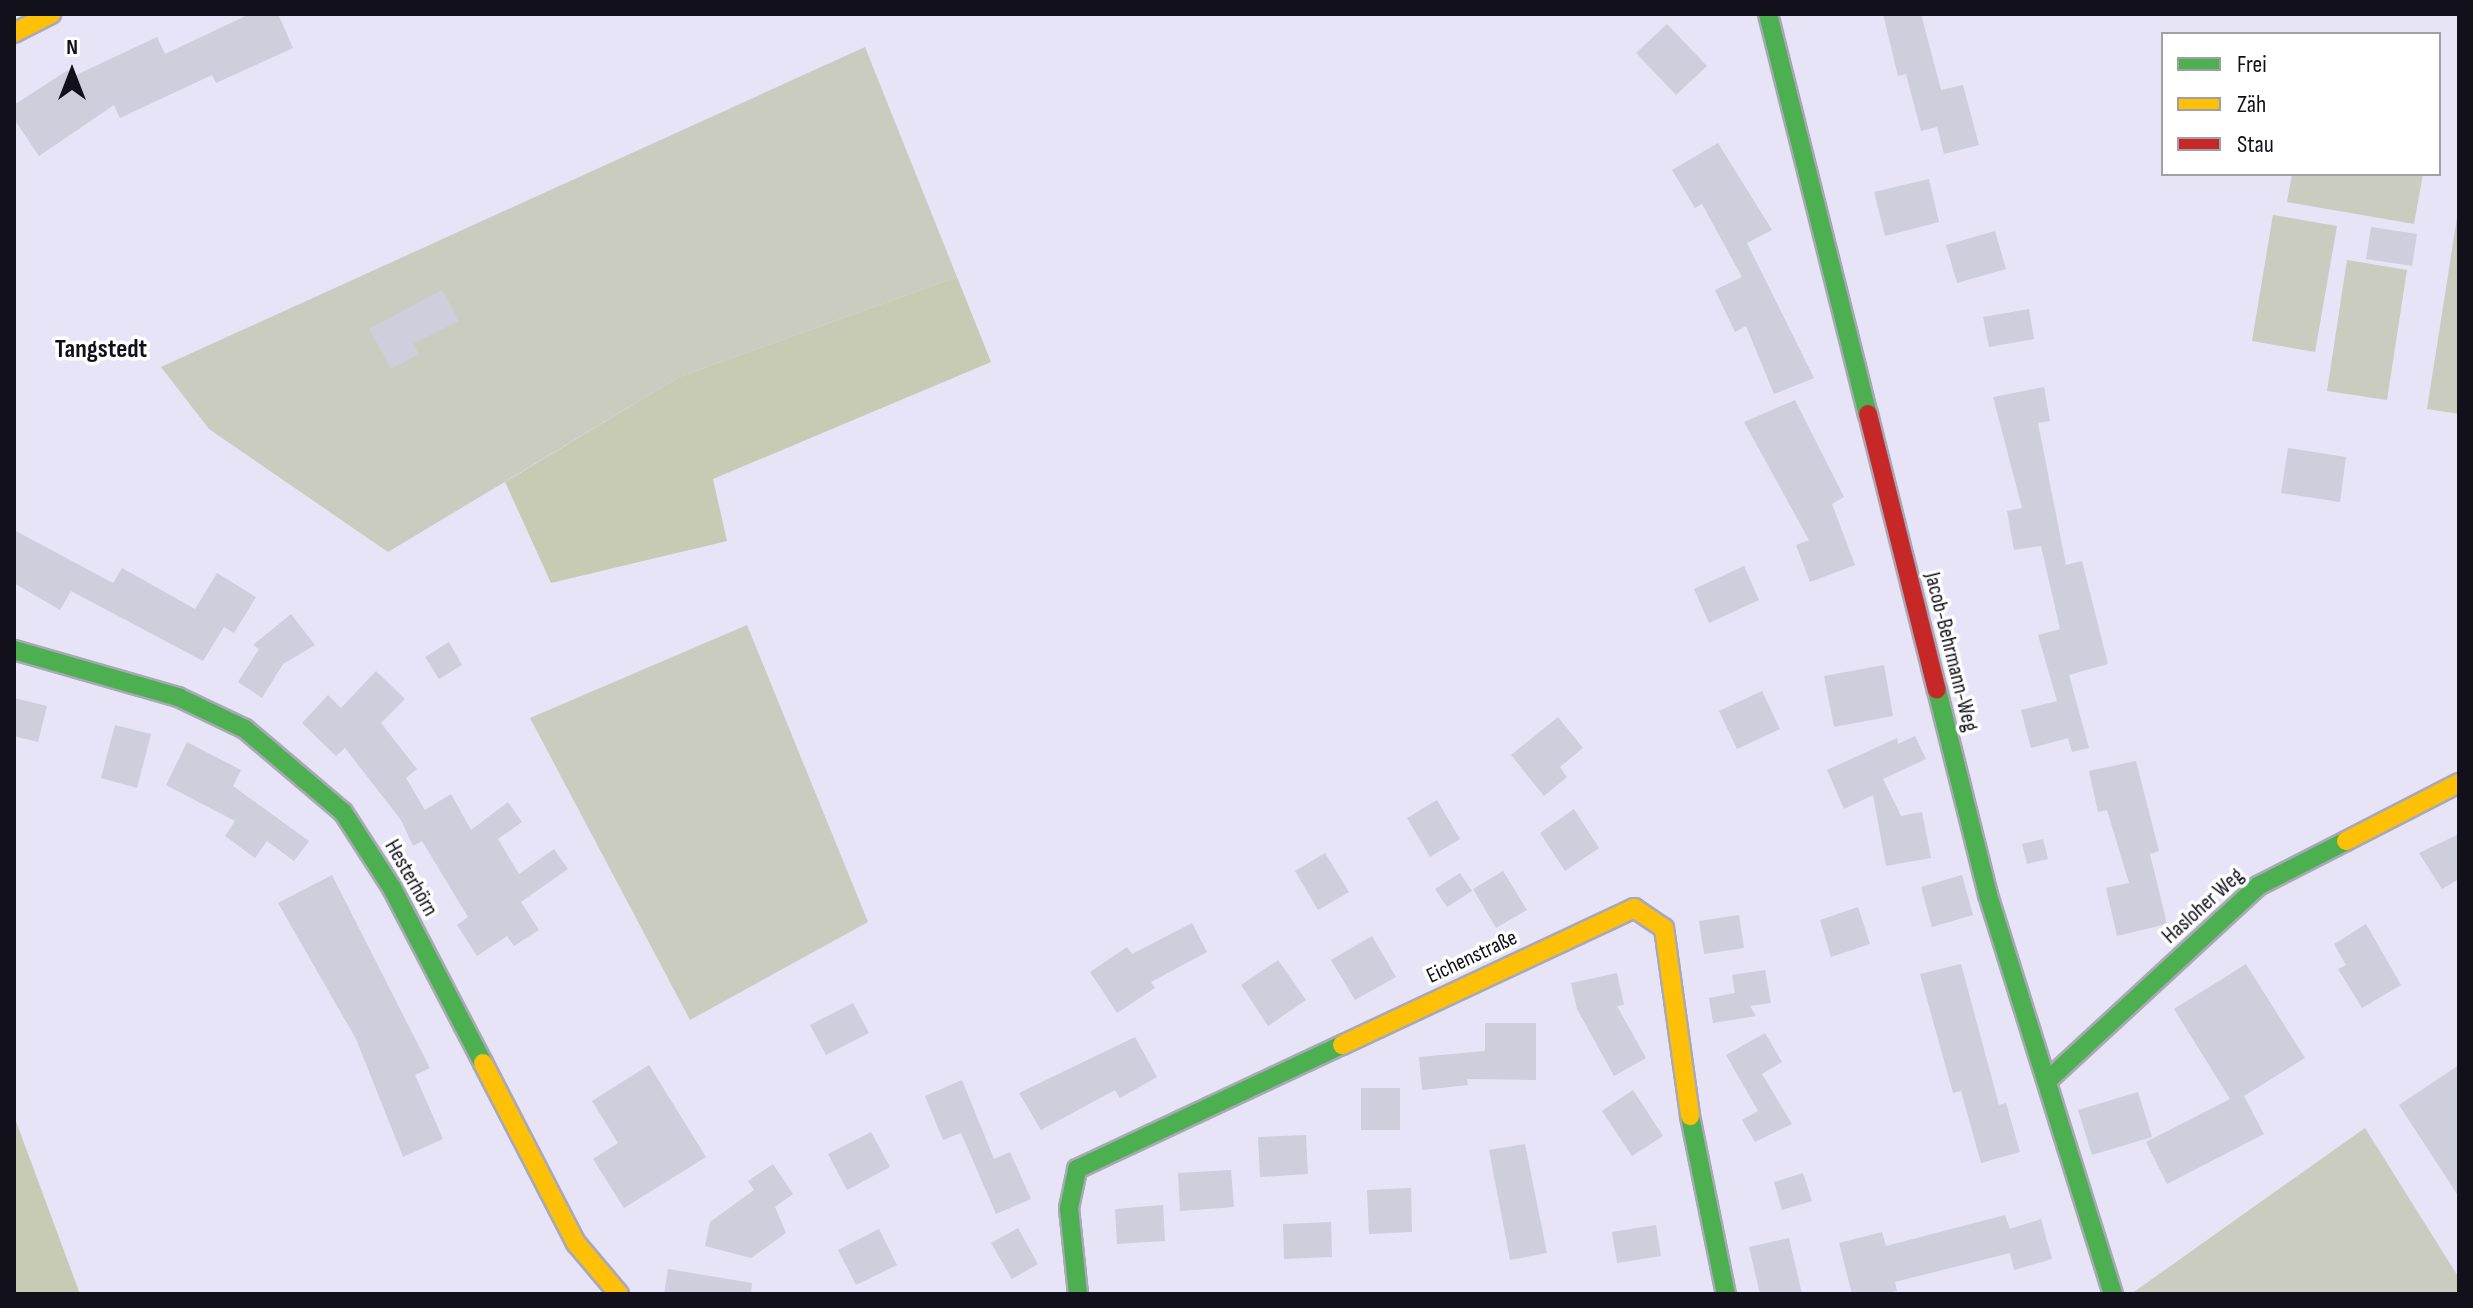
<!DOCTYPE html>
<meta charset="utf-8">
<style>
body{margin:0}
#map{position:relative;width:2473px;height:1308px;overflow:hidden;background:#e6e4f6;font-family:"Sofia Sans Condensed",sans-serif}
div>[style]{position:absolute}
.green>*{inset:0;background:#c9ccbf}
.forest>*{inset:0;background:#c8cbb4}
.building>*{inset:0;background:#cfcedc}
.roads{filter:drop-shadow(2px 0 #a9a8b6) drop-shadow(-2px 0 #a9a8b6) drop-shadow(0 2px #a9a8b6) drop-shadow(0 -2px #a9a8b6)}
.fast>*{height:18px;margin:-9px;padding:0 9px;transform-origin:9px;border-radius:9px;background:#4caf50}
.slow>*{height:18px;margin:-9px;padding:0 9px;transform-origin:9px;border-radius:9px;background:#ffc107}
.jam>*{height:18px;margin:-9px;padding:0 9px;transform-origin:9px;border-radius:9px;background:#c62828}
span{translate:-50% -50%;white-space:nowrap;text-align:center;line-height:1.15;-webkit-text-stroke:7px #fff;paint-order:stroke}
.street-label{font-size:22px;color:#11101b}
.quarter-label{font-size:26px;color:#11101b;font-weight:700}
.frame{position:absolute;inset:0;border:16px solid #11101b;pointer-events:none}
.legend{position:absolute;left:2161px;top:32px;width:280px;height:144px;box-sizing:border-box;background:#fff;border:2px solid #a09fa4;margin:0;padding:10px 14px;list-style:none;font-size:24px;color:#11101b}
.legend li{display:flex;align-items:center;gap:16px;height:40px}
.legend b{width:40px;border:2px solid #a09fa4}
.north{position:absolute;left:32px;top:32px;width:80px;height:80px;-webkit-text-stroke:6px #fff;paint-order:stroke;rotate:0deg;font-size:22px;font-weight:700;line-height:32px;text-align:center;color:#11101b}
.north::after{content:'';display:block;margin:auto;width:28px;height:36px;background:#11101b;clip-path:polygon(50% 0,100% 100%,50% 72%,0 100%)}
</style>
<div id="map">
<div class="green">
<div style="clip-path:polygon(865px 47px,957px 277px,679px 377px,388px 552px,209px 429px,161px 367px)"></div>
<div style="clip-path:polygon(2292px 174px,2423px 174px,2414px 224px,2287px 202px)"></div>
<div style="clip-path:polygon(2459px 205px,2459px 414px,2427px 409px)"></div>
<div style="clip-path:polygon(2273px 215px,2337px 226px,2315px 352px,2252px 341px)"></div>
<div style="clip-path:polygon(2347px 260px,2407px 270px,2387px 400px,2327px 391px)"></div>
<div style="clip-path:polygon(747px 625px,868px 922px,690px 1020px,530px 718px)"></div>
<div style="clip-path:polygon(2365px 1128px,2459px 1278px,2459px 1294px,2131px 1294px)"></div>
</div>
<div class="forest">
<div style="clip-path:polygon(957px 277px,991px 362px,713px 479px,727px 541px,551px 583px,505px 482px,679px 377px)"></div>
<div style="clip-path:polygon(14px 1116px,80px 1294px,14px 1294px)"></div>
</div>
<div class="building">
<div style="clip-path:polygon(250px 14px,278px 14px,293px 48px,216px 83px,212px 75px,120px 118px,114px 105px,39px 156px,14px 119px,14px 105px,68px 70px,72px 77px,157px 37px,165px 54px)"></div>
<div style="clip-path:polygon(1883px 14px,1921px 14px,1941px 90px,1963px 85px,1979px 145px,1944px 154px,1937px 127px,1921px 131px,1906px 74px,1898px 76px)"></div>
<div style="clip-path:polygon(1667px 24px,1707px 66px,1676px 95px,1636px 53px)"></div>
<div style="clip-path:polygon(1718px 143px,1772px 230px,1747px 243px,1814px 378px,1774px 394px,1746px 326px,1735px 332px,1715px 290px,1742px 277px,1702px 204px,1695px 208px,1672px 170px)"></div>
<div style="clip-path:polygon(1929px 179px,1939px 222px,1885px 236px,1874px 192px)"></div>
<div style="clip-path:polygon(2371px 227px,2417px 234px,2412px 266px,2366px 259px)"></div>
<div style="clip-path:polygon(1995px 231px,2006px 269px,1957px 283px,1946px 245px)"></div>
<div style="clip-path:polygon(442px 290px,459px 321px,413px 344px,419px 354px,391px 369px,369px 329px)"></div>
<div style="clip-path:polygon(2029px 309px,2034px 339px,1989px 347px,1983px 317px)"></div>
<div style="clip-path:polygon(2044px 387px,2050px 421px,2038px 423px,2066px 565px,2082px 561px,2108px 664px,2069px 675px,2089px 748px,2072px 752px,2068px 738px,2031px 748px,2021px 710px,2057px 701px,2038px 635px,2060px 629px,2041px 546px,2014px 550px,2007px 511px,2022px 508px,1993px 397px)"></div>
<div style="clip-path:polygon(1795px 400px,1844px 497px,1832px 504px,1855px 565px,1810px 582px,1796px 545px,1809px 540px,1744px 422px)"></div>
<div style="clip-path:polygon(2288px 448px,2346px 457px,2340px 502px,2281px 493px)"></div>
<div style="clip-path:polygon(14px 530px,113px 583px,122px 568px,195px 609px,217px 573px,256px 597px,234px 633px,224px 627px,203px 661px,71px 591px,60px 610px,14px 583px)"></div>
<div style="clip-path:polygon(1744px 566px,1759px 600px,1709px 623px,1694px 589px)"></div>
<div style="clip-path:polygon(291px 614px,315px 645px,283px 664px,262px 698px,238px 682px,259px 649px,253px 645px)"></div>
<div style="clip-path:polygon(449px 642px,462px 665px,439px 679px,425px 657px)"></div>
<div style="clip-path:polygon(1884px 665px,1893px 716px,1834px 727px,1824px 676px)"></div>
<div style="clip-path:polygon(376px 671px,405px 699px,381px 723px,417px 769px,406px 778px,425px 810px,451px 794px,471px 830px,508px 802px,522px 822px,498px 839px,519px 874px,554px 849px,568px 869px,521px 902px,539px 930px,514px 946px,507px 936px,477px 956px,457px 925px,468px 917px,422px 841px,413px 846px,401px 820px,345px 748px,336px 756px,302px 723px,328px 695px,341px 708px)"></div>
<div style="clip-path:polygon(1762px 691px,1780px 729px,1737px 749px,1719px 711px)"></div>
<div style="clip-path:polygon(14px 698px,47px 706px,38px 742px,14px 736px)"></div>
<div style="clip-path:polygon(1558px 717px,1583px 748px,1560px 767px,1567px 777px,1544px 796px,1511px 755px)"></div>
<div style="clip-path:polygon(115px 725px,151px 734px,137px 788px,101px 778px)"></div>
<div style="clip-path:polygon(1915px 736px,1926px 759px,1883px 779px,1901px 816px,1922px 812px,1931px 858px,1886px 866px,1873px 795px,1844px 809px,1827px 770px,1897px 738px,1898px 744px)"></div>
<div style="clip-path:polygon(187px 742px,241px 770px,233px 786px,309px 841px,294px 861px,267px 841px,255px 858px,225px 836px,235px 821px,166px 785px)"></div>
<div style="clip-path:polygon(2136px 761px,2159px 851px,2150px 854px,2167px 924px,2117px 936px,2106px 888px,2129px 883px,2107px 810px,2098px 812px,2089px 771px)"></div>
<div style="clip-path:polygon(1437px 800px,1460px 839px,1430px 857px,1407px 818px)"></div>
<div style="clip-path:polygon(1574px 809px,1599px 848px,1565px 871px,1540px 833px)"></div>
<div style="clip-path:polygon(2459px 834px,2459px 879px,2442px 889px,2419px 853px)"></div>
<div style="clip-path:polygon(2043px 839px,2048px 859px,2027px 864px,2022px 844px)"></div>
<div style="clip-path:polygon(1325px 853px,1349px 892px,1318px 910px,1295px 871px)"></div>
<div style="clip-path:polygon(1503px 871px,1527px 910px,1496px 928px,1473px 889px)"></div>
<div style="clip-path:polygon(1460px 873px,1472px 891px,1447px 907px,1435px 889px)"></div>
<div style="clip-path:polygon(332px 875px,430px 1068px,415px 1075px,443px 1139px,403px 1157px,356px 1039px,278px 903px)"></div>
<div style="clip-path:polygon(1962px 875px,1973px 915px,1932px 927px,1921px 887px)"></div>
<div style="clip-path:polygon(1858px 907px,1870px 944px,1831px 957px,1820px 920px)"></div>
<div style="clip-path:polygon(1739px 915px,1744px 948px,1704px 954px,1699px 921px)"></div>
<div style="clip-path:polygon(1192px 923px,1207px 952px,1151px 982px,1155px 988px,1117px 1013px,1090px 972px,1127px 947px,1132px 954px)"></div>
<div style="clip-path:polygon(2366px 924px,2401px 985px,2362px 1008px,2338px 969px,2346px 965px,2334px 944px)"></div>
<div style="clip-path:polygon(1372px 936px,1396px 977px,1355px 1000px,1331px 960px)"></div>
<div style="clip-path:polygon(1278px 960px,1306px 1000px,1268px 1026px,1241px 985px)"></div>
<div style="clip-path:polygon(1961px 964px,1999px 1105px,2006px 1103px,2020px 1152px,1981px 1163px,1961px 1091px,1953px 1093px,1920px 974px)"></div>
<div style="clip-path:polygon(2246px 964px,2305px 1058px,2244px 1096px,2264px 1134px,2167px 1184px,2146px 1142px,2230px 1099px,2174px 1009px)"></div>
<div style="clip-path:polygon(1765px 970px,1771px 1003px,1750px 1006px,1756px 1016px,1713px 1023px,1709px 998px,1735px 993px,1732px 975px)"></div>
<div style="clip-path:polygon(1617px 973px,1624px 1005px,1617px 1006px,1646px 1058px,1614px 1076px,1577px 1009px,1571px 983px)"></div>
<div style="clip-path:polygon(853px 1003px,869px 1033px,826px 1055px,810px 1025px)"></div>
<div style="clip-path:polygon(1485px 1023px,1536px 1023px,1536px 1080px,1467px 1079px,1468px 1085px,1422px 1090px,1419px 1057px,1485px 1051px)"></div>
<div style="clip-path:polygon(1765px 1033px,1782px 1062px,1762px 1074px,1792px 1124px,1755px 1142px,1742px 1120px,1758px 1111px,1726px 1055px)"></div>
<div style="clip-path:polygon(1135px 1037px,1157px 1077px,1120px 1098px,1115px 1090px,1041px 1130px,1019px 1093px)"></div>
<div style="clip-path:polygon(649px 1065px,706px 1157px,624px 1208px,593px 1159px,618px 1143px,592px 1101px)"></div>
<div style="clip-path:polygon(2459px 1065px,2459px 1197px,2399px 1105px)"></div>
<div style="clip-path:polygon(962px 1080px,994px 1159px,1010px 1152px,1031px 1199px,996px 1214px,961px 1133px,943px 1140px,925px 1096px)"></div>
<div style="clip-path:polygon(1361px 1088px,1400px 1088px,1400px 1130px,1361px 1130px)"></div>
<div style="clip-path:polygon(1633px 1090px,1663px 1136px,1632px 1156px,1602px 1111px)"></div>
<div style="clip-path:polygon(2138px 1092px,2152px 1137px,2092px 1155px,2078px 1110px)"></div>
<div style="clip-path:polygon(871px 1132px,890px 1167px,847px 1190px,828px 1154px)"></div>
<div style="clip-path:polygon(1306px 1135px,1308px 1174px,1260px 1177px,1258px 1137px)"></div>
<div style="clip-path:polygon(1525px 1144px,1547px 1253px,1510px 1260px,1489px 1150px)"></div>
<div style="clip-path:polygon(773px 1164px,793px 1194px,775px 1207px,786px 1233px,751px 1258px,705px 1246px,710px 1222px,754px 1190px,748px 1181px)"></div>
<div style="clip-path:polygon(1231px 1170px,1234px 1207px,1180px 1211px,1178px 1173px)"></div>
<div style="clip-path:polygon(1803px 1173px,1812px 1201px,1782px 1210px,1774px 1182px)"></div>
<div style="clip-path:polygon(1411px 1188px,1412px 1232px,1369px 1234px,1367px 1190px)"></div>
<div style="clip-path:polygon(1163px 1205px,1165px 1241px,1117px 1244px,1115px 1209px)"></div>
<div style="clip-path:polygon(2005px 1215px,2010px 1229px,2041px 1219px,2052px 1259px,2014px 1270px,2010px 1253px,1895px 1282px,1897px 1291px,1884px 1294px,1852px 1294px,1839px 1243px,1882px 1232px,1886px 1246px)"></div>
<div style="clip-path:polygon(1331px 1222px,1332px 1257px,1284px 1259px,1283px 1224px)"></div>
<div style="clip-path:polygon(1656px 1225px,1661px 1256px,1617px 1263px,1612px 1232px)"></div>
<div style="clip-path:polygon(1018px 1228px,1038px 1264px,1012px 1279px,991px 1243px)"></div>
<div style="clip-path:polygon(879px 1229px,897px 1265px,856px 1285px,838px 1250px)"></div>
<div style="clip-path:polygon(1789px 1238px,1802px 1294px,1760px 1294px,1749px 1247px)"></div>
<div style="clip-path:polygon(668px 1269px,752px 1283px,751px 1294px,664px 1294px)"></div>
</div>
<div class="roads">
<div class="fast">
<div style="left:1768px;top:14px;width:412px;rotate:76deg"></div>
<div style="left:14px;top:650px;width:171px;rotate:16deg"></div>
<div style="left:178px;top:697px;width:74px;rotate:25.5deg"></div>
<div style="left:245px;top:729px;width:128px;rotate:40.3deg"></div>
<div style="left:343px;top:812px;width:90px;rotate:57.2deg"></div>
<div style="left:392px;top:888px;width:197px;rotate:62.5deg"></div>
<div style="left:1937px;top:690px;width:211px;rotate:76deg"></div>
<div style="left:1988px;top:895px;width:418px;rotate:72.6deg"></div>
<div style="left:2048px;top:1080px;width:286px;rotate:-42.7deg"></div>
<div style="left:2258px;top:886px;width:99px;rotate:-27.1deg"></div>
<div style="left:1690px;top:1116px;width:182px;rotate:78.6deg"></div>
<div style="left:1078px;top:1294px;width:86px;rotate:-96deg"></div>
<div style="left:1069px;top:1208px;width:40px;rotate:-78deg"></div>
<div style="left:1077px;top:1169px;width:293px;rotate:-25.1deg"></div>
</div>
<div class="slow">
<div style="left:14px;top:33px;width:42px;rotate:-27.2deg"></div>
<div style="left:2346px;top:841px;width:127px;rotate:-27.2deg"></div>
<div style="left:1342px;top:1045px;width:323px;rotate:-25.1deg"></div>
<div style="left:1634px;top:908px;width:36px;rotate:34deg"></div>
<div style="left:1664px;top:928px;width:190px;rotate:82.1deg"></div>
<div style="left:483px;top:1063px;width:203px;rotate:62.7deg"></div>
<div style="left:576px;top:1243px;width:67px;rotate:49.9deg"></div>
</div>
<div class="jam">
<div style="left:1868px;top:414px;width:284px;rotate:76deg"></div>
</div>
</div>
<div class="street-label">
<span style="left:1951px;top:652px;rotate:76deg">Jacob-Behrmann-Weg</span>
<span style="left:411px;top:878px;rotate:60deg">Hesterhörn</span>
<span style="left:2203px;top:906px;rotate:-42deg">Hasloher Weg</span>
<span style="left:1472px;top:957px;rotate:-25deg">Eichenstraße</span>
</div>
<div class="quarter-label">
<span style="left:101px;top:350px">Tangstedt</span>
</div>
<div class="frame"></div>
<ul class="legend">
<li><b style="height:10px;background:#4caf50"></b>Frei</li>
<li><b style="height:10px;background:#ffc107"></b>Zäh</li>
<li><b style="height:10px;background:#c62828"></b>Stau</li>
</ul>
<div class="north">N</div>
</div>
